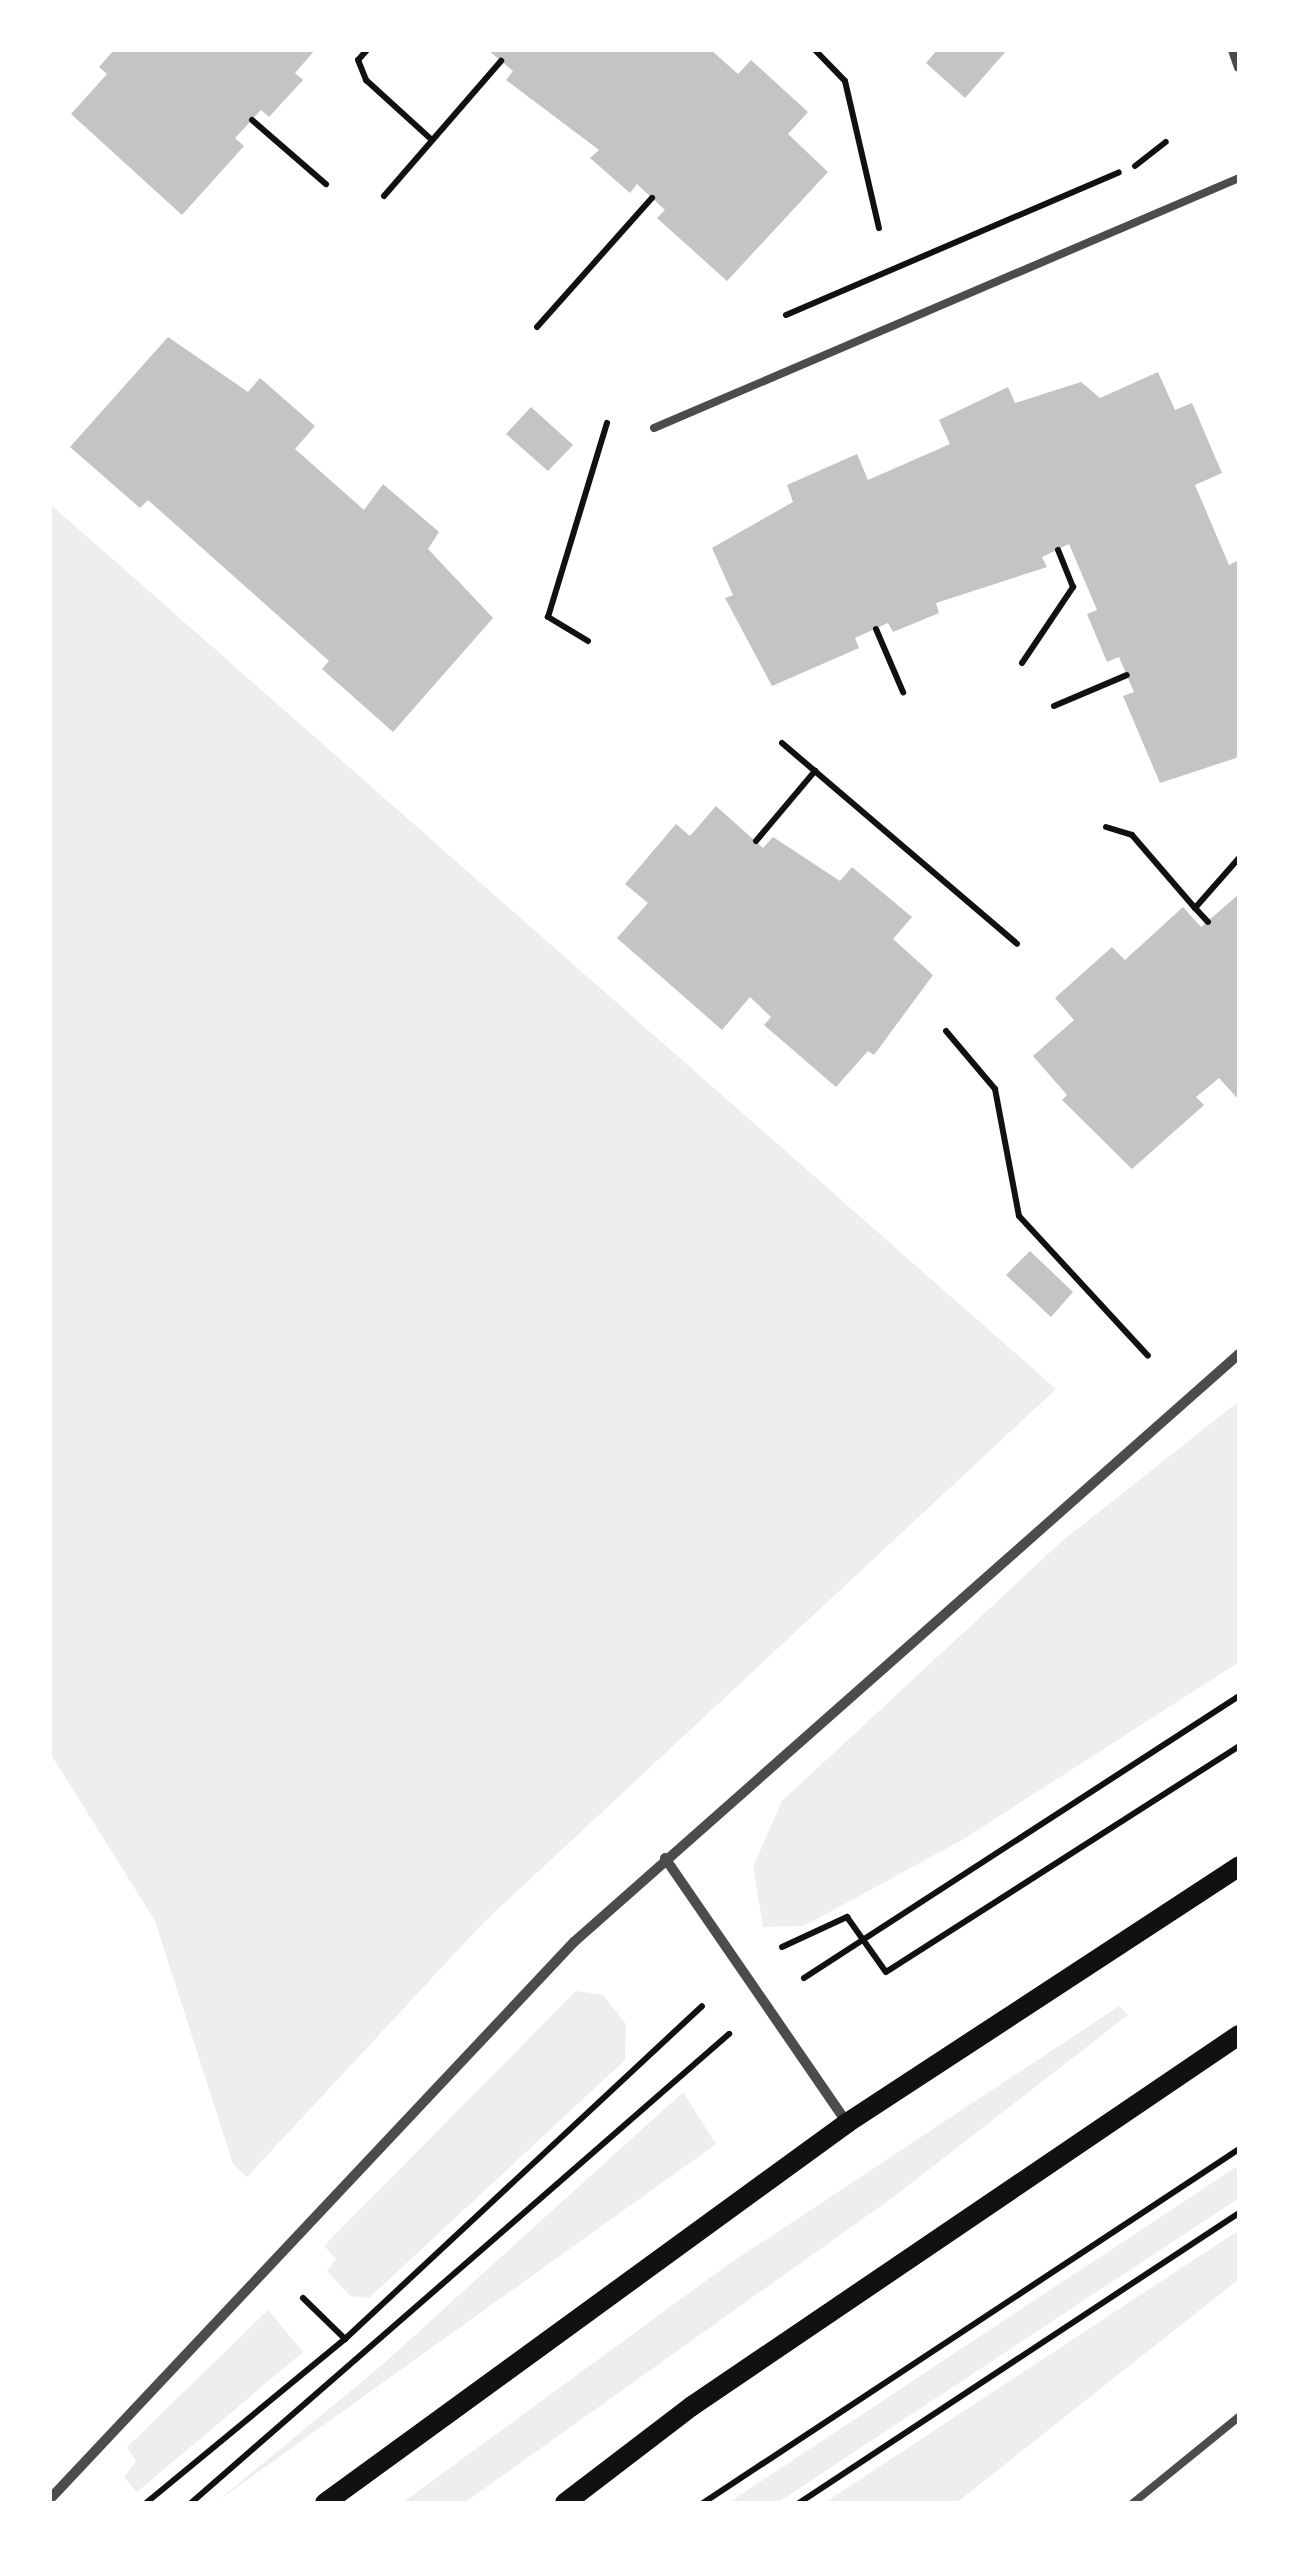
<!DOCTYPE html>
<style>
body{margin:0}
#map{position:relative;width:1289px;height:2553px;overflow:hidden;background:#fff;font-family:"DM Sans",sans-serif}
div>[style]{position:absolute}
.green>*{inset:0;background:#eee}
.building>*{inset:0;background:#c4c4c4}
.path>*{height:6px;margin:-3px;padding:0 3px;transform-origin:3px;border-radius:3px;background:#111}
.service>*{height:8px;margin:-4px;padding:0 4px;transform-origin:4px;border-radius:4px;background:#4c4c4c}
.minor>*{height:10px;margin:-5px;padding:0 5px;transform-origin:5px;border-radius:5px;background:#4c4c4c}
.secondary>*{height:20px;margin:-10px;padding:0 10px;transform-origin:10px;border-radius:10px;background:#111}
span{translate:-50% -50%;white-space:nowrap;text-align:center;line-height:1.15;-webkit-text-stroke:9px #fff;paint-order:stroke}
.frame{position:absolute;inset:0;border:52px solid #fff;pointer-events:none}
</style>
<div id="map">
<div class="green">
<div style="clip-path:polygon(50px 504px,1056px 1389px,483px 1923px,247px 2177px,233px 2164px,155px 1921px,50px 1753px)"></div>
<div style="clip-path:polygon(1239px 1401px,1239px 1662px,962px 1840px,804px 1926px,763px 1927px,753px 1867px,782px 1801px,1061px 1542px)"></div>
<div style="clip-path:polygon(576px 1991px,603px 1995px,626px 2024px,625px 2060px,369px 2298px,350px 2296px,327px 2271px,336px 2259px,324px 2246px)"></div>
<div style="clip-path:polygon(1119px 2006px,1128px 2015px,896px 2195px,464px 2503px,402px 2503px,726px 2266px)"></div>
<div style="clip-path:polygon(683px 2092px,716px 2144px,215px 2503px,382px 2365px)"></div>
<div style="clip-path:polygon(1239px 2165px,1239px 2198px,777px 2503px,728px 2503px)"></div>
<div style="clip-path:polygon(1239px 2230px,1239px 2279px,956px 2503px,824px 2503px)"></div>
<div style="clip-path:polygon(268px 2310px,303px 2352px,137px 2492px,124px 2477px,136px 2461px,127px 2447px)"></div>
</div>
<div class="building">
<div style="clip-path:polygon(114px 50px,315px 50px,295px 73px,303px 80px,269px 117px,261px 110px,235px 138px,244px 146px,182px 215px,71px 114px,107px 74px,99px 67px)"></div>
<div style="clip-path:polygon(488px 50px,711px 50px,738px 74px,751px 60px,808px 112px,788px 134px,828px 172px,727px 281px,657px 218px,665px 210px,637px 184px,630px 193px,590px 158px,599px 150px,506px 80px,513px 71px)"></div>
<div style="clip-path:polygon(937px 50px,1007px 50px,965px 98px,926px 63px)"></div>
<div style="clip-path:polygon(168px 337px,248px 392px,260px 378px,315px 426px,295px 449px,364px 510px,383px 484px,439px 532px,428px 549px,493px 618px,393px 732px,322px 669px,329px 661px,148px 500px,140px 508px,70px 447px)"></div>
<div style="clip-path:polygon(1158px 372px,1175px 410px,1192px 403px,1222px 473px,1195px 485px,1229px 565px,1239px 560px,1239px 757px,1160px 783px,1123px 696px,1134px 692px,1119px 657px,1107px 662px,1087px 614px,1097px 610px,1069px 544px,1042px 557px,1047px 567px,936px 603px,939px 613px,893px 632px,888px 623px,855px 638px,859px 648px,772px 686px,725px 598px,733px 595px,712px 548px,793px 502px,787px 485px,857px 454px,868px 480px,950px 444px,939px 420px,1008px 387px,1015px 403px,1081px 382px,1100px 398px)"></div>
<div style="clip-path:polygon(531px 407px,573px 445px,548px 471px,506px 434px)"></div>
<div style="clip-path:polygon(716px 806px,763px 848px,773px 837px,840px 881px,852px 867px,912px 917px,893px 939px,933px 975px,874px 1055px,868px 1051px,836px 1087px,764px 1025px,771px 1017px,750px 997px,722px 1030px,617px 938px,648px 903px,625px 884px,676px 824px,690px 836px)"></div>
<div style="clip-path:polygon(1239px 894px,1239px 1100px,1219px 1078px,1196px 1097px,1204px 1105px,1132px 1169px,1062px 1100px,1067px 1095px,1033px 1056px,1074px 1020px,1055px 998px,1112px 947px,1125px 960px,1183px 907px,1201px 927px)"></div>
<div style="clip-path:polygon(1030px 1251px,1073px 1292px,1051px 1317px,1006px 1275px)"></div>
</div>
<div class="path">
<div style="left:367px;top:50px;width:13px;rotate:132deg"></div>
<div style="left:358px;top:60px;width:22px;rotate:68deg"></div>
<div style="left:366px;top:80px;width:89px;rotate:42.3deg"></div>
<div style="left:815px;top:50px;width:43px;rotate:45.9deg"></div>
<div style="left:845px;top:81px;width:151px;rotate:77deg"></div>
<div style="left:252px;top:120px;width:98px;rotate:40.9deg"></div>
<div style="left:1135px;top:166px;width:39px;rotate:-38deg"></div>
<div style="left:384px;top:196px;width:179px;rotate:-49.1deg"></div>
<div style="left:786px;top:315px;width:362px;rotate:-23.2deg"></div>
<div style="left:537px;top:327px;width:173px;rotate:-48.3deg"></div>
<div style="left:876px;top:629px;width:69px;rotate:66.8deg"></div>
<div style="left:588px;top:641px;width:47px;rotate:-149deg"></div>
<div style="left:548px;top:617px;width:203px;rotate:-73.1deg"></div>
<div style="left:1022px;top:663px;width:92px;rotate:-56.1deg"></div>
<div style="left:1073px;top:587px;width:40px;rotate:-112deg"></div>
<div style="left:1054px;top:706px;width:79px;rotate:-23deg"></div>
<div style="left:782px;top:743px;width:309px;rotate:40.5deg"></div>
<div style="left:1106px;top:827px;width:27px;rotate:17deg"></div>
<div style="left:1132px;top:835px;width:96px;rotate:49.2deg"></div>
<div style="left:1195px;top:908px;width:67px;rotate:-48.7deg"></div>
<div style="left:756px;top:841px;width:92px;rotate:-49.9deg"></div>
<div style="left:1195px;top:908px;width:19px;rotate:47deg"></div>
<div style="left:946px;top:1031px;width:76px;rotate:49.8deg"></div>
<div style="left:995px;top:1089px;width:129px;rotate:79.3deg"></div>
<div style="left:1019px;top:1216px;width:190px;rotate:47.3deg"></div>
<div style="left:782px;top:1947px;width:72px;rotate:-24.8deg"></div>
<div style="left:847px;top:1917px;width:67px;rotate:54.7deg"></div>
<div style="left:886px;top:1972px;width:419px;rotate:-32.6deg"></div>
<div style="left:804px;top:1978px;width:518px;rotate:-32.95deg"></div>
<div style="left:303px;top:2298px;width:59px;rotate:44.3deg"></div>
<div style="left:146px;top:2503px;width:258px;rotate:-39.5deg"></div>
<div style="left:345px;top:2339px;width:488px;rotate:-43deg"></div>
<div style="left:191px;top:2503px;width:714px;rotate:-41.08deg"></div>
<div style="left:703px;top:2503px;width:642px;rotate:-33.44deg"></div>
<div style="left:799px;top:2503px;width:527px;rotate:-33.39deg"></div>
</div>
<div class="service">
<div style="left:654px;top:428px;width:636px;rotate:-23.14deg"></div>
<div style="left:1133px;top:2503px;width:136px;rotate:-39.1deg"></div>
</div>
<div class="minor">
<div style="left:1233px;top:50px;width:18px;rotate:71deg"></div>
<div style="left:665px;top:1858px;width:321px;rotate:55.5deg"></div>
<div style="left:50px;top:2499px;width:765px;rotate:-46.75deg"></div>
<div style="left:574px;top:1942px;width:888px;rotate:-41.48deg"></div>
</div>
<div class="secondary">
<div style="left:325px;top:2503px;width:646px;rotate:-36.05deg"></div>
<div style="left:847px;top:2123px;width:469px;rotate:-33.2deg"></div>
<div style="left:565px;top:2503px;width:160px;rotate:-37.4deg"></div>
<div style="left:692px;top:2406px;width:661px;rotate:-34.15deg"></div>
</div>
<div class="frame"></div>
</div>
